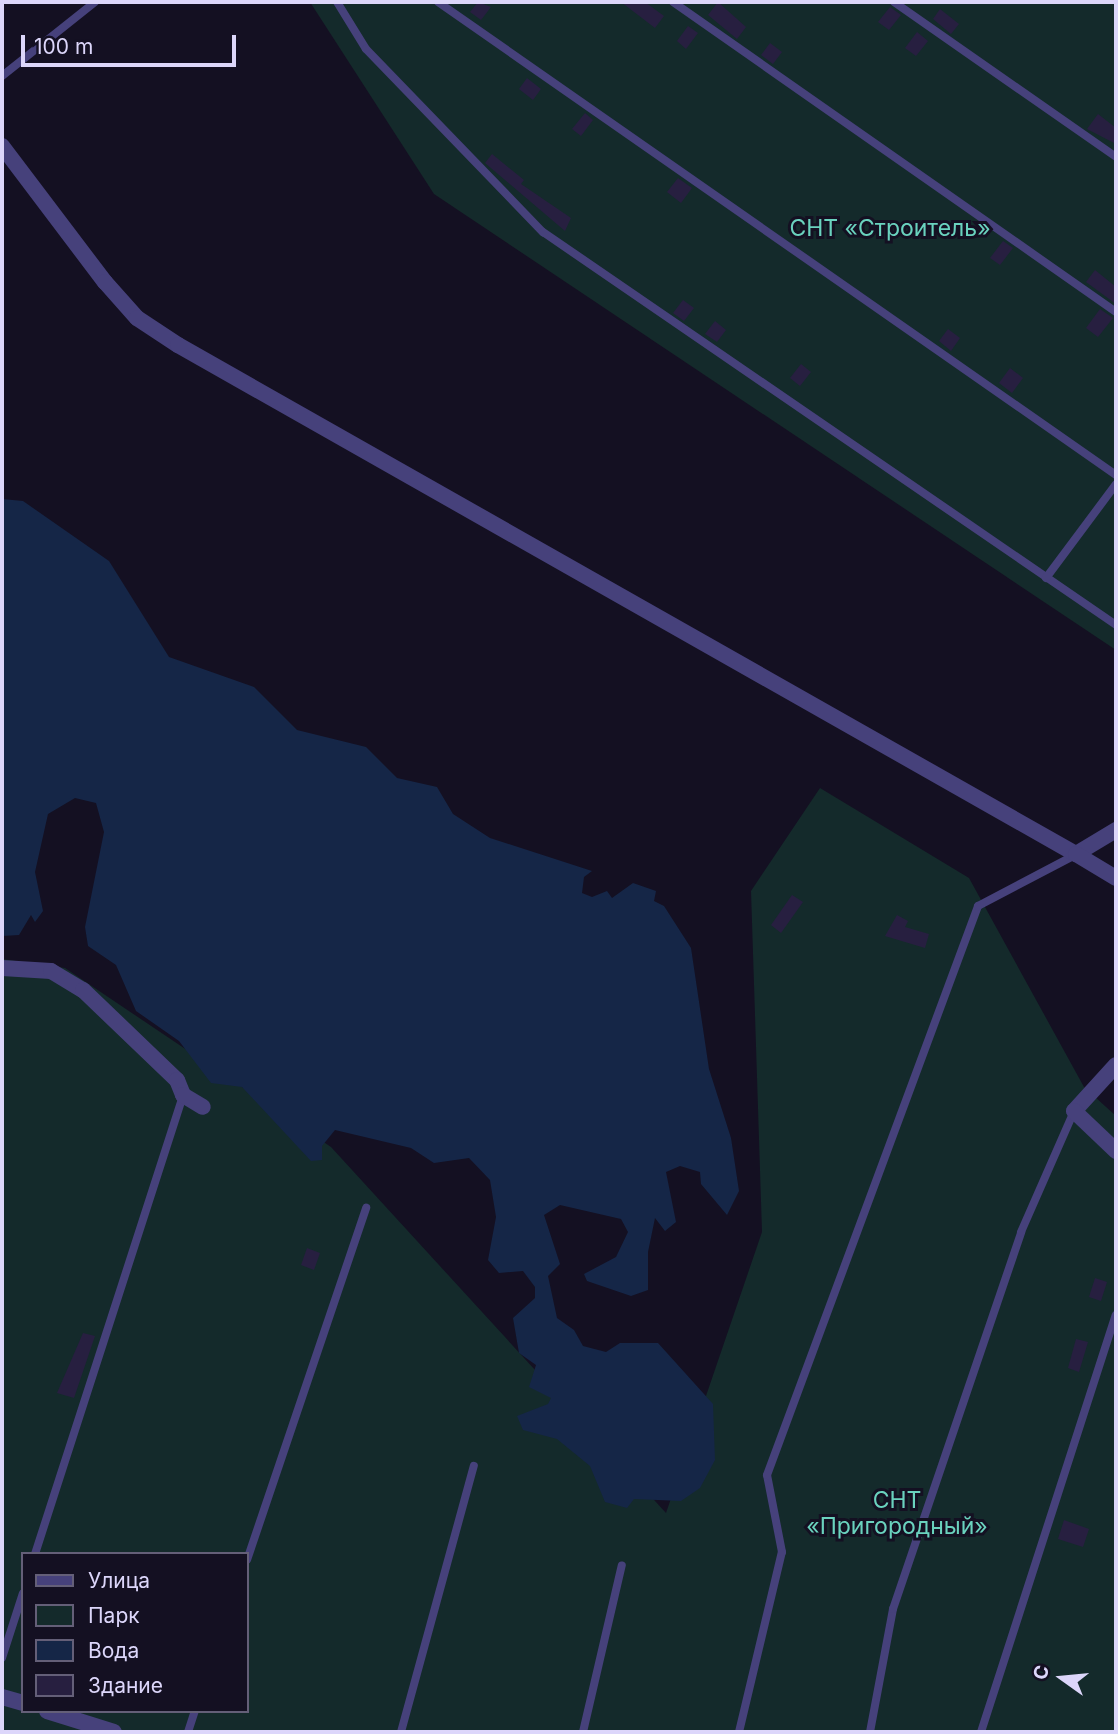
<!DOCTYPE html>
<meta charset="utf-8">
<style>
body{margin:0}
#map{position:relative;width:1118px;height:1734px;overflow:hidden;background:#141022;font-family:Inter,sans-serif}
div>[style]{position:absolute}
.green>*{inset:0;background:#142a2b}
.water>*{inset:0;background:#152647}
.building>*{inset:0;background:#271f40}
.lane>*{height:8px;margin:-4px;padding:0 4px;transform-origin:4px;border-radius:4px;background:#46417b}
.street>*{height:16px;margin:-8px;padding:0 8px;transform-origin:8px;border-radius:8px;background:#46417b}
span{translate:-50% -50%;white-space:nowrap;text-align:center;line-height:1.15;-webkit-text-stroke:6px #141022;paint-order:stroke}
.park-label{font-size:23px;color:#6ad2be}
.frame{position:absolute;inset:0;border:4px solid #dcd6fa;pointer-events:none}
.legend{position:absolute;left:21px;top:1552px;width:228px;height:161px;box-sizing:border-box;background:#141022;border:2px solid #645f78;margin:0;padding:9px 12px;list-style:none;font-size:21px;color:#dcd6fa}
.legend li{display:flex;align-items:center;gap:14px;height:35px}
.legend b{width:35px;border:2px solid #645f78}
.north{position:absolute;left:1027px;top:1643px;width:70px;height:70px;-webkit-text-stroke:5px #141022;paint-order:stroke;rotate:285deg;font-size:19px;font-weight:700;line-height:28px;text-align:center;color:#dcd6fa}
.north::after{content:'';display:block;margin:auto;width:24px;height:32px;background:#dcd6fa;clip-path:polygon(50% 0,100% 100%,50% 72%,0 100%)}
.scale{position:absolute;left:21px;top:35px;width:215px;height:32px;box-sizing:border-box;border:4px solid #dcd6fa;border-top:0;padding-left:9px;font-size:21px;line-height:24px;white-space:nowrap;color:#dcd6fa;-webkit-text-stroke:5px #141022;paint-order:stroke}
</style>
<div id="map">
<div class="green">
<div style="clip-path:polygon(310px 2px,1116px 2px,1116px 650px,434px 194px)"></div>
<div style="clip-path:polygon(evenodd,820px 788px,969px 878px,1084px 1087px,1116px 1116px,1116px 1732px,2px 1732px,2px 959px,65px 968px,331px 1147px,666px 1513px,762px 1232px,751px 891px,820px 788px,23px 1554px,247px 1554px,247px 1711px,23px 1711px,23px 1554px)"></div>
</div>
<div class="water">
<div style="clip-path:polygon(2px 499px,23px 501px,109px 561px,169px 657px,254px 687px,297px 730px,366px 747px,397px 778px,437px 787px,453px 814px,490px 838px,592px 871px,584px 877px,582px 893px,592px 897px,607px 891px,612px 898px,633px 883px,656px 891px,654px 901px,664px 906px,691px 948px,709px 1069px,731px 1138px,739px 1191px,727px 1215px,701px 1184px,700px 1172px,680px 1166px,666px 1172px,676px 1222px,665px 1231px,655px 1218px,648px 1252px,648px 1290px,631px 1296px,587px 1281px,584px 1274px,616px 1257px,628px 1232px,621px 1219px,560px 1205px,544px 1215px,560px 1264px,548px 1276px,557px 1318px,574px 1330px,583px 1346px,606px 1352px,620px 1343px,658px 1343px,713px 1404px,715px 1460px,700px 1488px,681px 1501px,634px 1499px,627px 1508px,605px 1502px,590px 1466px,557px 1439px,523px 1430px,517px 1416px,548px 1404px,551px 1398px,529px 1387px,536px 1365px,519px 1353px,513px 1318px,535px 1298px,535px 1287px,523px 1271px,499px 1273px,488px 1260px,496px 1217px,490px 1180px,469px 1158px,434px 1163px,411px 1148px,335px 1130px,322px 1146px,322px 1160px,311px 1161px,242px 1087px,211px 1083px,179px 1041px,136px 1011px,116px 965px,88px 946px,85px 927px,104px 832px,96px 803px,75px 798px,48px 814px,35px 872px,43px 911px,35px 922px,31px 915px,19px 935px,2px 936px)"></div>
</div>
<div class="building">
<div style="clip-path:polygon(478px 2px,491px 7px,481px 20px,470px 12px)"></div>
<div style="clip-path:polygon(621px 2px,645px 2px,664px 16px,655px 28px)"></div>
<div style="clip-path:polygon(718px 2px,746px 27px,737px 39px,708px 15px)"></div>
<div style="clip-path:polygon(890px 7px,901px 15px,889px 30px,878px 22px)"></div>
<div style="clip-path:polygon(940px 9px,959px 24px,951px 34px,933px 19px)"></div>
<div style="clip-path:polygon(688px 26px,698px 33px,686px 49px,677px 41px)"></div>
<div style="clip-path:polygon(917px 32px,928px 41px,916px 56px,905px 48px)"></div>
<div style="clip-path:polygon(770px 43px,782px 52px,773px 64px,761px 55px)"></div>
<div style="clip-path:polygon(527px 78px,541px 89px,533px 100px,519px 89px)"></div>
<div style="clip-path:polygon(585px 113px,593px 120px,581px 136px,572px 129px)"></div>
<div style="clip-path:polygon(1098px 114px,1116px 128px,1116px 144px,1087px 129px)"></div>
<div style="clip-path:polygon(492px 154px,524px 180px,521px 184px,571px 218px,565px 231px,485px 163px)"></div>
<div style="clip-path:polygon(678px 178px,692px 188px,681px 203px,667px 192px)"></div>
<div style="clip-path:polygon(1003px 241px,1013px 248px,1000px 265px,990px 258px)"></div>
<div style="clip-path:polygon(1095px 270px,1116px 287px,1116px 304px,1086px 282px)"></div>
<div style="clip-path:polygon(683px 300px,694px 308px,684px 321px,673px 313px)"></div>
<div style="clip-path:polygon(1100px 309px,1113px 318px,1098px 337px,1086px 328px)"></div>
<div style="clip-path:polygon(715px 321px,726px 330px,717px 342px,705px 334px)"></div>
<div style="clip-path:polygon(948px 329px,960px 338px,951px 351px,939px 341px)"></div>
<div style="clip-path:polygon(801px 364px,811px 372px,800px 386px,790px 378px)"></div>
<div style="clip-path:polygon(1010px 368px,1023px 378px,1012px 393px,999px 383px)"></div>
<div style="clip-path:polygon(792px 895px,803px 902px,781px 933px,771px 925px)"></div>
<div style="clip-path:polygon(897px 915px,908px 921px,905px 927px,929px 934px,925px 948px,885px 936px)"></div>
<div style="clip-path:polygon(307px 1248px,320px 1253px,314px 1270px,301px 1265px)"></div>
<div style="clip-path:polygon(1095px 1278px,1107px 1282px,1101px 1301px,1089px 1297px)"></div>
<div style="clip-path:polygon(83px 1333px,95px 1336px,74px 1398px,57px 1393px)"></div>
<div style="clip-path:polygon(1076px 1339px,1088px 1342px,1079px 1372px,1068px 1368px)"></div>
<div style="clip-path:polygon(1064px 1520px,1089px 1529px,1083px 1547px,1058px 1539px)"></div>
</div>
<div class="lane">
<div style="left:337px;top:2px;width:55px;rotate:58.3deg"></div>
<div style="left:366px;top:49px;width:255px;rotate:46deg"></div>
<div style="left:543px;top:232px;width:695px;rotate:34.44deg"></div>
<div style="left:438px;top:2px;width:827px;rotate:34.9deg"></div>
<div style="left:673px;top:2px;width:541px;rotate:34.98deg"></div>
<div style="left:894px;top:2px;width:271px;rotate:34.9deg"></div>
<div style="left:2px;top:76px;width:119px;rotate:-38.5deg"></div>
<div style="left:1046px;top:578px;width:117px;rotate:-53.3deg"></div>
<div style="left:35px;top:1554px;width:482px;rotate:-72.1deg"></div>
<div style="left:247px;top:1560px;width:372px;rotate:-71.3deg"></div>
<div style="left:2px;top:1658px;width:68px;rotate:-72.1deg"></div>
<div style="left:188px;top:1732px;width:22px;rotate:-72deg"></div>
<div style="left:401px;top:1732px;width:276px;rotate:-74.7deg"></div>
<div style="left:583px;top:1732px;width:171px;rotate:-76.9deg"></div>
<div style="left:739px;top:1732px;width:185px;rotate:-76.6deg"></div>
<div style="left:782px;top:1552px;width:78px;rotate:-101deg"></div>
<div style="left:767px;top:1475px;width:607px;rotate:-69.65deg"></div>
<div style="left:978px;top:906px;width:110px;rotate:-27.7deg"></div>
<div style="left:870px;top:1732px;width:125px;rotate:-79.4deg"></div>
<div style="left:893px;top:1609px;width:398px;rotate:-71.2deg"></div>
<div style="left:1021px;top:1232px;width:132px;rotate:-66.3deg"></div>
<div style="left:981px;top:1732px;width:438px;rotate:-72.1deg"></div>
</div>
<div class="street">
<div style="left:2px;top:146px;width:171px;rotate:52.9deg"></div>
<div style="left:105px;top:282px;width:48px;rotate:48.4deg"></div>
<div style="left:137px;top:318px;width:49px;rotate:33.4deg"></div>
<div style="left:178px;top:345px;width:1032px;rotate:29.55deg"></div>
<div style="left:1076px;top:854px;width:47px;rotate:-31deg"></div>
<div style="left:1076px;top:854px;width:47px;rotate:31deg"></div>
<div style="left:2px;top:968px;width:49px;rotate:3.5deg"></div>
<div style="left:51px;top:971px;width:37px;rotate:31deg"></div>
<div style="left:83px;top:990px;width:130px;rotate:43.8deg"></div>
<div style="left:177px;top:1080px;width:16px;rotate:68deg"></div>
<div style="left:183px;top:1095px;width:23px;rotate:31deg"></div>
<div style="left:1116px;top:1065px;width:62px;rotate:132.4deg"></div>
<div style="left:1074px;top:1111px;width:58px;rotate:43.6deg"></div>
<div style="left:2px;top:1697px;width:22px;rotate:16deg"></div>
<div style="left:47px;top:1711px;width:70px;rotate:17.4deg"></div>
</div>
<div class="park-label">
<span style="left:890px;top:228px">СНТ «Строитель»</span>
<span style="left:897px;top:1513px">СНТ<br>«Пригородный»</span>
</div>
<div class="frame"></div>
<ul class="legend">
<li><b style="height:9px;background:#46417b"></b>Улица</li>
<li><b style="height:19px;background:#142a2b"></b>Парк</li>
<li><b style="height:19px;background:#152647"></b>Вода</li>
<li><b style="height:19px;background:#271f40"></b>Здание</li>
</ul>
<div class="north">С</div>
<div class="scale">100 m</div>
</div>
